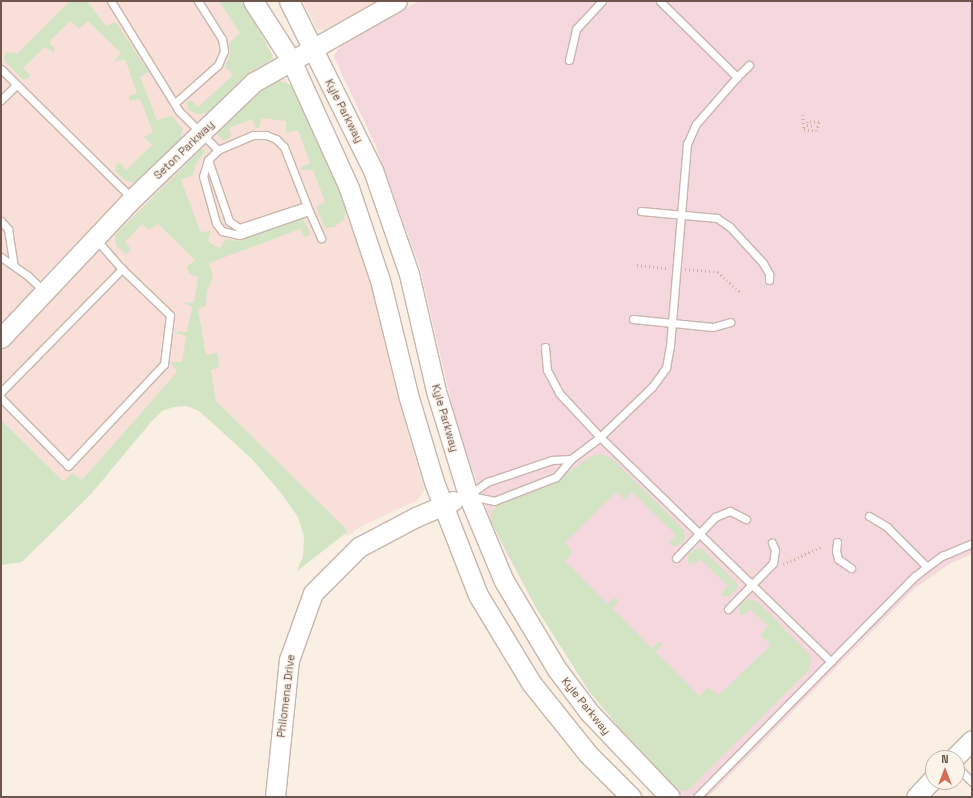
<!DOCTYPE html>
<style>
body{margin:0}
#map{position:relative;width:973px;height:798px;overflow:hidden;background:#f9efe3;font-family:"Space Grotesk",sans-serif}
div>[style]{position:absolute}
.commercial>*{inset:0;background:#f8e0d8}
.medical>*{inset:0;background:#f5d8dd}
.green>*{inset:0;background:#d3e4c4}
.path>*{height:2.5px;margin-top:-1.25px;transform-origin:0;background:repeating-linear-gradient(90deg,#cfb1a2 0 1px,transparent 0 4px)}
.roads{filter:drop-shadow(1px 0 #c8b6ac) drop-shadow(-1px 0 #c8b6ac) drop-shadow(0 1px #c8b6ac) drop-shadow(0 -1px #c8b6ac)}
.lane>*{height:7px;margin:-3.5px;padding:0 3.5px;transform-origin:3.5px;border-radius:3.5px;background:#fff}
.secondary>*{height:19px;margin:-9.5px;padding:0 9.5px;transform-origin:9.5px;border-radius:9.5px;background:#fff}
span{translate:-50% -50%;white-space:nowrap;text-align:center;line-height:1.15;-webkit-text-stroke:3px #fcf3e9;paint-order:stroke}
.street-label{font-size:11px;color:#6e564d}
.frame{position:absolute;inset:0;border:2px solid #6e564d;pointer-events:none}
.north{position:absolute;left:925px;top:750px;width:40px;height:40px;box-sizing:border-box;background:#fcf3e9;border:1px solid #c3b4ab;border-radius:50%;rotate:0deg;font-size:11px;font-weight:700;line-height:16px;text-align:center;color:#6e564d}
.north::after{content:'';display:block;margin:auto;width:14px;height:18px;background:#d46b57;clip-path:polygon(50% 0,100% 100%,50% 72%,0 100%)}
</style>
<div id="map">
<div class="commercial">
<div style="clip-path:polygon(1px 1px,243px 1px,303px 111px,345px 204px,377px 305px,408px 434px,423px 483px,424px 490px,418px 500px,364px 525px,347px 536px,180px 376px,82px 482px,70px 488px,1px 438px)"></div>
<div style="clip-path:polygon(303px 1px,380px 1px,324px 30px,317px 29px)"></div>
</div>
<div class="medical">
<div style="clip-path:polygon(419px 1px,972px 1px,972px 554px,951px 563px,915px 588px,708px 797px,684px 797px,621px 730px,589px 691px,535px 606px,507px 554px,490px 519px,470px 463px,455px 418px,420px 268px,375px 144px,334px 57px,336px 52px,344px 43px)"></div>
</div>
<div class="green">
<div style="clip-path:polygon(70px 1px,87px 1px,106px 26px,116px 22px,149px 72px,140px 77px,157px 120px,172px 116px,183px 129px,180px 140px,135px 183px,126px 181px,115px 171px,116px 165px,120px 163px,126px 170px,152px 145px,144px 137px,153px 132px,140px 99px,129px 101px,129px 96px,137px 93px,125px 59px,114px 62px,121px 53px,88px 21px,79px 29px,70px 21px,49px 42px,55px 49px,54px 53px,45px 47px,23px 68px,30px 75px,28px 79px,22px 79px,5px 61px,4px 56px,7px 52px,18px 53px)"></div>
<div style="clip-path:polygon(219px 1px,243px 1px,273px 56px,269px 63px,245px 76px,207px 113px,196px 114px,188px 109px,187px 102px,191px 100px,198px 107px,232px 76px,231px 72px,225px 67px,230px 55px,229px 43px,240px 33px)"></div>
<div style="clip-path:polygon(278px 80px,291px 85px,346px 206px,344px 220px,334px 227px,325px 228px,317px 209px,317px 206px,325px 202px,313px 170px,301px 170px,301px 167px,310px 163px,298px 130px,286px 133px,286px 121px,261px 118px,259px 128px,256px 128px,252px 119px,229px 128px,231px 135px,229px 139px,223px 140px,218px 135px,219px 130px,255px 94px)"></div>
<div style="clip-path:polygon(201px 149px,205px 149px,205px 151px,195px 166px,193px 175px,181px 180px,201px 233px,211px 230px,208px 241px,213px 245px,220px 248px,225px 239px,239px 241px,302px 217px,310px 232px,309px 236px,304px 237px,300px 229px,209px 263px,213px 276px,207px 291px,206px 306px,198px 309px,206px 355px,217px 353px,218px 356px,219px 367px,211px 370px,216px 401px,342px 525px,347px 530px,346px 533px,297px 571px,303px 556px,304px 536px,298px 517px,281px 493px,252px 459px,199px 411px,186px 406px,174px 407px,162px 411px,151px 422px,91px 494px,22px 562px,1px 565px,1px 420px,63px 481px,73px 473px,82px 480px,171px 379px,177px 371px,170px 362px,182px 362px,186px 336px,176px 333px,178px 331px,187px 332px,192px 307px,183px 303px,194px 302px,198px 277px,189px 274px,187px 267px,195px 260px,158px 224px,149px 230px,142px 224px,125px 242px,131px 249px,126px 255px,116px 245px,115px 235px)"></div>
<div style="clip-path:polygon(602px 454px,614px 460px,684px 530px,685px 539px,678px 546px,672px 546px,669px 543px,676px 535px,632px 492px,625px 500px,617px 492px,565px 542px,573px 552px,565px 561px,607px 604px,615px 598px,619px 599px,613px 609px,651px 648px,659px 642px,662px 643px,656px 652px,699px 696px,708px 687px,719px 695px,771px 645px,760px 635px,768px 626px,750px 609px,745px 615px,740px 614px,740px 605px,748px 599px,758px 602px,807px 652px,811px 660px,809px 670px,687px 791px,677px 789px,621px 730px,589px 691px,535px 606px,491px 521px,491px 513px,497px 505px,548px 486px,592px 456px)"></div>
<div style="clip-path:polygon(701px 548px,736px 582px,738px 587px,730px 596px,722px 596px,721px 593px,728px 586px,700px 559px,694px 564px,688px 563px,688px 555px,695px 549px)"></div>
</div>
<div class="path">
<div style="left:803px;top:115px;width:14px;rotate:86deg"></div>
<div style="left:804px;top:129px;width:12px;rotate:9deg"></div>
<div style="left:816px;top:131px;width:9px;rotate:-72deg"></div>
<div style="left:819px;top:122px;width:11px;rotate:180deg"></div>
<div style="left:808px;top:122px;width:3px;rotate:108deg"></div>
<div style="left:807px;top:125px;width:6px;rotate:9deg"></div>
<div style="left:637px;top:265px;width:31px;rotate:6deg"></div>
<div style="left:685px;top:269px;width:33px;rotate:5deg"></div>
<div style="left:718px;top:272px;width:30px;rotate:42deg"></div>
<div style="left:783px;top:564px;width:42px;rotate:-24.1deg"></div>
</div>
<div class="roads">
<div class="lane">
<div style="left:111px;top:1px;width:129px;rotate:58.3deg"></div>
<div style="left:179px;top:111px;width:55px;rotate:45deg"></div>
<div style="left:218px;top:150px;width:14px;rotate:135deg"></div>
<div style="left:208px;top:160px;width:17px;rotate:107deg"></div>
<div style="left:203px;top:176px;width:49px;rotate:74.5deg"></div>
<div style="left:216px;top:223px;width:10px;rotate:53deg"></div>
<div style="left:222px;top:231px;width:18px;rotate:13deg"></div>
<div style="left:240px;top:235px;width:73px;rotate:-19.2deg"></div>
<div style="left:309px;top:211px;width:69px;rotate:-111.3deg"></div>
<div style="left:284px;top:147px;width:11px;rotate:-135deg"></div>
<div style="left:276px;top:139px;width:11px;rotate:-158deg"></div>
<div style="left:266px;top:135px;width:13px;rotate:180deg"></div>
<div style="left:253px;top:135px;width:38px;rotate:157deg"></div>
<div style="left:569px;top:60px;width:32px;rotate:-77deg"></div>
<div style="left:576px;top:29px;width:38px;rotate:-47deg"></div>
<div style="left:1px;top:69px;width:184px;rotate:44.6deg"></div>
<div style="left:737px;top:77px;width:17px;rotate:-45deg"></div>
<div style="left:1px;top:100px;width:21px;rotate:-45deg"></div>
<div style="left:175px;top:103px;width:57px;rotate:-41.5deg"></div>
<div style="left:218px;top:65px;width:15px;rotate:-67deg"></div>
<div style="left:224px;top:51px;width:12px;rotate:-99deg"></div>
<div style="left:222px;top:39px;width:45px;rotate:-122.3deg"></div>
<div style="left:208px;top:160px;width:65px;rotate:71deg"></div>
<div style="left:229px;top:221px;width:12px;rotate:35deg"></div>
<div style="left:239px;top:228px;width:71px;rotate:-18.2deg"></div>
<div style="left:309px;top:211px;width:30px;rotate:66deg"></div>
<div style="left:641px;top:211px;width:76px;rotate:5.3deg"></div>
<div style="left:717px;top:218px;width:16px;rotate:35deg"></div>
<div style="left:730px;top:227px;width:49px;rotate:47.5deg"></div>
<div style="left:763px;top:263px;width:13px;rotate:61deg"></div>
<div style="left:769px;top:274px;width:6px;rotate:90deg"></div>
<div style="left:1px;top:221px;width:11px;rotate:49deg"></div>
<div style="left:8px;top:229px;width:36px;rotate:81deg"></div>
<div style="left:1px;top:257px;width:33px;rotate:35deg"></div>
<div style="left:28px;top:276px;width:22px;rotate:43deg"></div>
<div style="left:633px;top:319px;width:80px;rotate:5.7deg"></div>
<div style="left:713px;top:327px;width:18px;rotate:-16deg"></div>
<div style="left:545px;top:347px;width:23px;rotate:85deg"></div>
<div style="left:547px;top:370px;width:26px;rotate:62deg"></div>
<div style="left:559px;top:393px;width:60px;rotate:47deg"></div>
<div style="left:600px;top:437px;width:322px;rotate:44.2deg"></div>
<div style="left:1px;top:392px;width:173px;rotate:-45.5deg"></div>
<div style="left:1px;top:398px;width:95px;rotate:45.4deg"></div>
<div style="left:68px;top:466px;width:140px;rotate:-46.7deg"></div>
<div style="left:164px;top:364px;width:49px;rotate:-83deg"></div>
<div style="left:170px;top:315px;width:66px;rotate:-136.2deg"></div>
<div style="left:122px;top:269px;width:41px;rotate:-131.1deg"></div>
<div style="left:469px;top:495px;width:22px;rotate:-36deg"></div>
<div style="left:487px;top:482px;width:69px;rotate:-18.7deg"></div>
<div style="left:552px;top:460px;width:19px;rotate:-3deg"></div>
<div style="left:471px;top:496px;width:24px;rotate:12deg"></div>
<div style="left:494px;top:501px;width:66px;rotate:-21.2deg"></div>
<div style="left:556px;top:477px;width:23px;rotate:-50deg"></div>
<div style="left:571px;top:459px;width:36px;rotate:-37deg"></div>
<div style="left:600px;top:437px;width:72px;rotate:-43.9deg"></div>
<div style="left:652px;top:387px;width:24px;rotate:-54deg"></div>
<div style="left:666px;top:368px;width:22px;rotate:-80deg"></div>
<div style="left:670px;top:346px;width:203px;rotate:-85.2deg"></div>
<div style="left:687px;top:144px;width:22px;rotate:-66deg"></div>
<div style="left:696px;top:124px;width:62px;rotate:-48.9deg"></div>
<div style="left:737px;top:77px;width:108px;rotate:-135.4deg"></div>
<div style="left:869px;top:516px;width:21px;rotate:31deg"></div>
<div style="left:887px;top:527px;width:55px;rotate:45deg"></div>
<div style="left:837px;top:542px;width:9px;rotate:96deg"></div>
<div style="left:836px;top:551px;width:8px;rotate:76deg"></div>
<div style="left:838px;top:559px;width:16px;rotate:35deg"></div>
<div style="left:676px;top:558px;width:57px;rotate:-46.4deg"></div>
<div style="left:715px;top:517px;width:16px;rotate:-22deg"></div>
<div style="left:730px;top:511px;width:18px;rotate:27deg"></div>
<div style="left:728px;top:609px;width:64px;rotate:-45.6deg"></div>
<div style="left:773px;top:563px;width:13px;rotate:-81deg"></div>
<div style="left:775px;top:550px;width:8px;rotate:-113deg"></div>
<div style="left:957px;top:767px;width:21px;rotate:45deg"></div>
<div style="left:697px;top:797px;width:310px;rotate:-45.4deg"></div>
<div style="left:915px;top:576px;width:34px;rotate:-37deg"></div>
<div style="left:942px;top:556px;width:33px;rotate:-23deg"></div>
</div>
<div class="secondary">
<div style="left:253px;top:1px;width:70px;rotate:57.2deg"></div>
<div style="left:291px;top:60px;width:141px;rotate:65.6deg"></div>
<div style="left:349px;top:188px;width:97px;rotate:71.4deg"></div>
<div style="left:380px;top:280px;width:122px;rotate:76.2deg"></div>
<div style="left:409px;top:398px;width:88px;rotate:73.4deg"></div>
<div style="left:434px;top:482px;width:121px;rotate:68.7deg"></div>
<div style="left:478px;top:595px;width:104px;rotate:58.8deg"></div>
<div style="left:532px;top:684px;width:90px;rotate:51.3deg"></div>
<div style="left:588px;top:754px;width:61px;rotate:45deg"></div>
<div style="left:289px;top:1px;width:189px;rotate:63.6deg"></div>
<div style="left:373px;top:170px;width:110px;rotate:70.9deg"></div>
<div style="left:409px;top:274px;width:120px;rotate:77deg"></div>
<div style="left:436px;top:391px;width:109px;rotate:72.9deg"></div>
<div style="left:468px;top:495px;width:93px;rotate:67.3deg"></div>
<div style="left:504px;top:581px;width:101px;rotate:59.1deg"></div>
<div style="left:556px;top:668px;width:55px;rotate:53.1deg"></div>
<div style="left:589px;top:712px;width:117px;rotate:46.4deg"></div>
<div style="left:1px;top:338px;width:191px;rotate:-46.7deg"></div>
<div style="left:132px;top:199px;width:169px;rotate:-43.8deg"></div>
<div style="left:254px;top:82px;width:164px;rotate:-29.5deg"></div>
<div style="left:954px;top:758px;width:25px;rotate:-45deg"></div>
<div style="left:275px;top:797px;width:138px;rotate:-84.2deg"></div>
<div style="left:289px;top:660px;width:71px;rotate:-70.3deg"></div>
<div style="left:313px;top:593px;width:65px;rotate:-45deg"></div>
<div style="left:359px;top:547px;width:64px;rotate:-27.8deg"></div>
<div style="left:416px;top:517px;width:40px;rotate:-23.4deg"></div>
<div style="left:916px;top:797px;width:25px;rotate:-47deg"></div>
</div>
</div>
<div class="street-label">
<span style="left:344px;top:111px;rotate:63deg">Kyle Parkway</span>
<span style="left:184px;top:150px;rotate:-44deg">Seton Parkway</span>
<span style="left:445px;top:418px;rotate:74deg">Kyle Parkway</span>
<span style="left:286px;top:696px;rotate:-83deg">Philomena Drive</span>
<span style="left:586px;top:706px;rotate:51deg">Kyle Parkway</span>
</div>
<div class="frame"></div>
<div class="north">N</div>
</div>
